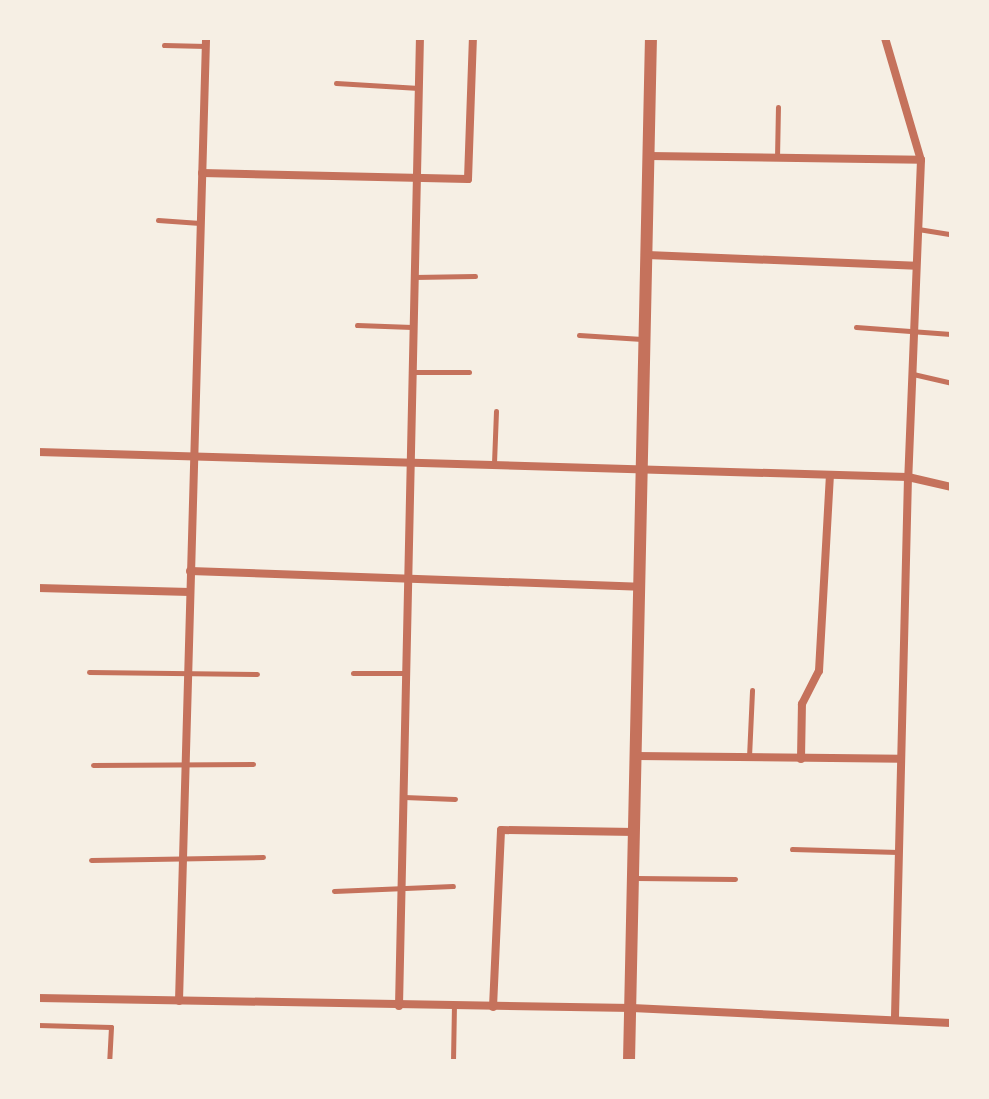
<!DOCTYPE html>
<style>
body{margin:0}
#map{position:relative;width:989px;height:1099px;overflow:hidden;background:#f6efe4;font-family:Bitter,serif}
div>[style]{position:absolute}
.service>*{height:5px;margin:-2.5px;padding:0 2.5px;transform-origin:2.5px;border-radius:2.5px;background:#c5725c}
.minor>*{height:8px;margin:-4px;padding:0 4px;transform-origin:4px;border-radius:4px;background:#c5725c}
.tertiary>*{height:12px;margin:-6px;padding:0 6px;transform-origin:6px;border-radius:6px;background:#c5725c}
span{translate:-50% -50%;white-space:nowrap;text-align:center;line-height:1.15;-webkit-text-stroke:7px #f6efe4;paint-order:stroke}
.frame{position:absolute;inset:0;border:40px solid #f6efe4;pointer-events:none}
</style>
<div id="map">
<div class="service">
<div style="left:164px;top:45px;width:42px;rotate:1.4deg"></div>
<div style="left:336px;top:83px;width:83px;rotate:3.4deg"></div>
<div style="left:777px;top:158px;width:51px;rotate:-88.9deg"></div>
<div style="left:158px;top:220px;width:42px;rotate:4.1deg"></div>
<div style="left:918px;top:229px;width:33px;rotate:9deg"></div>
<div style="left:414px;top:277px;width:61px;rotate:-0.9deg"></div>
<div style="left:357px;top:325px;width:55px;rotate:2.1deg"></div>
<div style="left:856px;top:327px;width:95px;rotate:4.2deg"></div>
<div style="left:579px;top:335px;width:63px;rotate:3.6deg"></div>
<div style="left:411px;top:372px;width:58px"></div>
<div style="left:913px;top:374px;width:39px;rotate:13deg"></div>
<div style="left:494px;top:463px;width:52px;rotate:-87.8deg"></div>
<div style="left:89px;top:672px;width:168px;rotate:0.7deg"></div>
<div style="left:353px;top:673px;width:51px"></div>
<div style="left:749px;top:757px;width:67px;rotate:-87.4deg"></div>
<div style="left:93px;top:765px;width:160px;rotate:-0.4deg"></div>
<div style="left:404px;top:797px;width:51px;rotate:2.2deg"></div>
<div style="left:792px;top:849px;width:106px;rotate:1.6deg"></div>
<div style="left:91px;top:860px;width:172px;rotate:-1deg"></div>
<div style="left:636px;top:878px;width:99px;rotate:0.6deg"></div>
<div style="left:334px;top:891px;width:119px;rotate:-2.4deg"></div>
<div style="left:38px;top:1025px;width:73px;rotate:1.6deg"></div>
<div style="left:111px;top:1027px;width:34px;rotate:93deg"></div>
<div style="left:453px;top:1061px;width:55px;rotate:-89deg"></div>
</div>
<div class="minor">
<div style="left:885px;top:38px;width:127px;rotate:73.6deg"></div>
<div style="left:921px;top:160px;width:317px;rotate:92.3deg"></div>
<div style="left:908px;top:477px;width:540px;rotate:91.38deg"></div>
<div style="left:649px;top:156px;width:272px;rotate:0.8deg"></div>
<div style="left:202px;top:173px;width:266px;rotate:1.3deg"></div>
<div style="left:468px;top:179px;width:141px;rotate:-88deg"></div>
<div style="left:647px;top:255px;width:269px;rotate:2.3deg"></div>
<div style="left:38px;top:452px;width:870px;rotate:1.65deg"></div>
<div style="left:908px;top:477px;width:44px;rotate:13.1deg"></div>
<div style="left:190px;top:571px;width:450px;rotate:2deg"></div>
<div style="left:38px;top:588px;width:152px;rotate:1.5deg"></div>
<div style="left:636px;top:756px;width:265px;rotate:0.6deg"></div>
<div style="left:801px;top:759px;width:55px;rotate:-89deg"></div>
<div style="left:802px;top:704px;width:37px;rotate:-63deg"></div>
<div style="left:819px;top:671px;width:195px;rotate:-86.8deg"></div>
<div style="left:38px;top:998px;width:594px;rotate:0.96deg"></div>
<div style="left:632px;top:1008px;width:319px;rotate:2.7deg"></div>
<div style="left:179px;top:1001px;width:963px;rotate:-88.39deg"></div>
<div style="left:399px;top:1006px;width:968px;rotate:-88.76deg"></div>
<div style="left:493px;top:1007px;width:177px;rotate:-87.4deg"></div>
<div style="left:501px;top:830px;width:134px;rotate:0.9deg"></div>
</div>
<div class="tertiary">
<div style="left:629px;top:1061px;width:1023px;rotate:-88.77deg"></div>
</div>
<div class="frame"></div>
</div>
